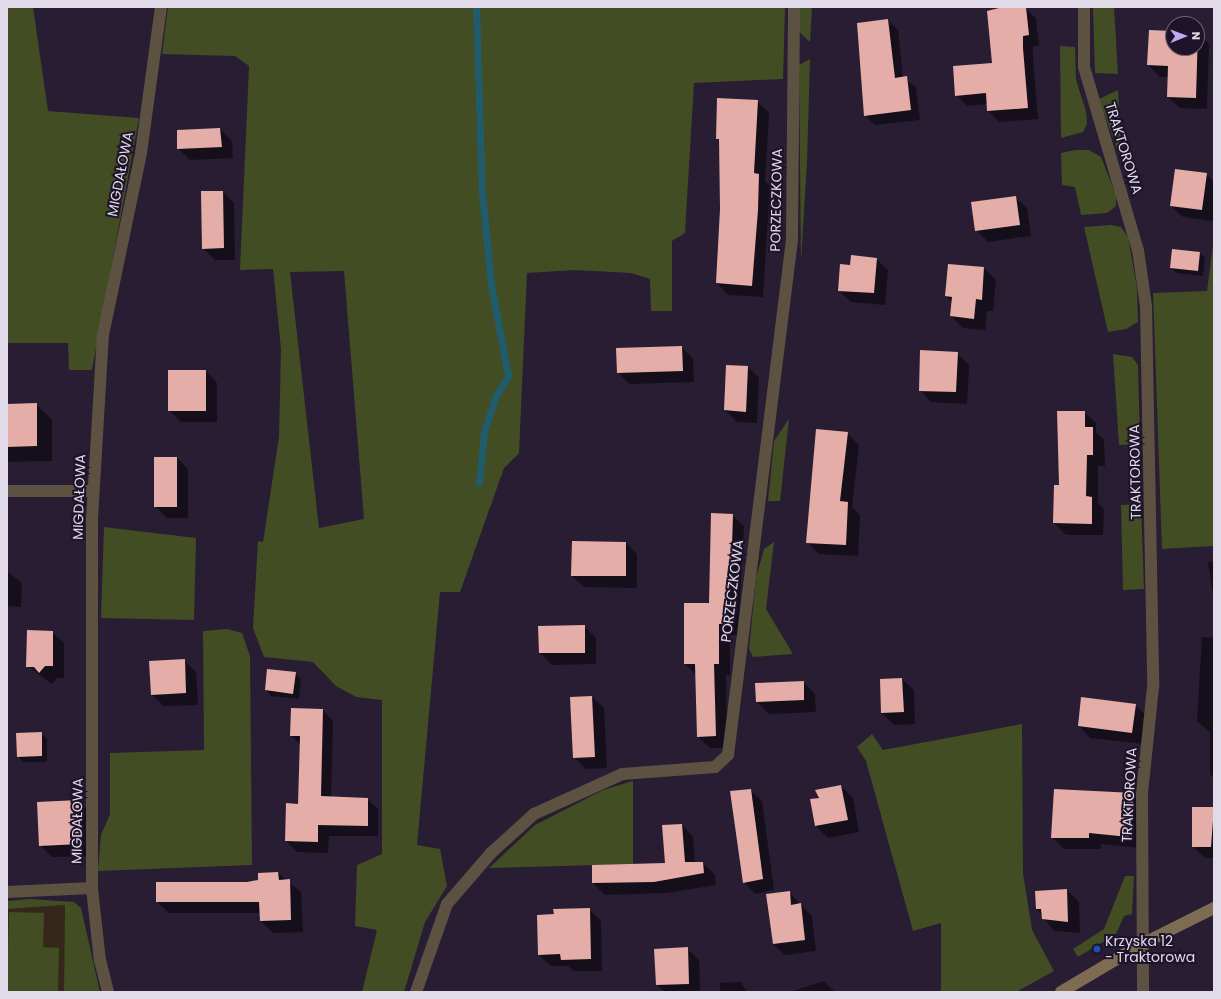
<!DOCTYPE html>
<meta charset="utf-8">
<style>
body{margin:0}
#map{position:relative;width:1221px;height:999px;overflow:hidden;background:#281d33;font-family:Poppins,sans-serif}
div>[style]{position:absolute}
.education>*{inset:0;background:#36271b}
.green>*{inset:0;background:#424d24}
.shadow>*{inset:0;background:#0007}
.stream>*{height:7px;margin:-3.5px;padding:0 3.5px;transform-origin:3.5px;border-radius:3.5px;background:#205c6c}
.building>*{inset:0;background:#e5ada8}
.street>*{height:12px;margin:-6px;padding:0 6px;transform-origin:6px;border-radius:6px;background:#5d5241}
.secondary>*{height:12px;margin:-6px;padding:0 6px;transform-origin:6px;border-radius:6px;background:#7d6c51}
.dots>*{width:11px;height:11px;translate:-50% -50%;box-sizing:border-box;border:2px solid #1e1429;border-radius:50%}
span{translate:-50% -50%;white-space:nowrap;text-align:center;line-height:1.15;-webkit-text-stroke:4px #1e1429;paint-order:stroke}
.street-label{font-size:14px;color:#e1dae9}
.poi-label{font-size:14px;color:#e1dae9}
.left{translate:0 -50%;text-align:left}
.frame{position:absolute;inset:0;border:8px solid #e1dae9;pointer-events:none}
.north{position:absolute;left:1165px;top:16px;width:40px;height:40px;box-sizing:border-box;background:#1e1429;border:1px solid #6c6376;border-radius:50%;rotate:89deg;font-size:11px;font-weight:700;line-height:16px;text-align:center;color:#e1dae9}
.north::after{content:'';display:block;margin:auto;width:14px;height:18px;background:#c2a8f3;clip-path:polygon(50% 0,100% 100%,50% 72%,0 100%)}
</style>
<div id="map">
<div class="education">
<div style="clip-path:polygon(65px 905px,64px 992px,7px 992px,7px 909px)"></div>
</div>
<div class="green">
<div style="clip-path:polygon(7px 7px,33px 7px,48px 111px,139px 118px,92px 370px,69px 370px,68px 343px,7px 343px)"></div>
<div style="clip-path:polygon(evenodd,168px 7px,785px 7px,783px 79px,694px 83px,685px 233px,672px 241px,672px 311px,651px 311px,650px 279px,631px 273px,575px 270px,527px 273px,519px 453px,504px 468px,460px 592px,440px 592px,417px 845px,440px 849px,447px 886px,425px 922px,404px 992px,362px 992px,377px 930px,355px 926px,357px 865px,382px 854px,382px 700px,356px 697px,336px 686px,313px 662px,264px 657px,253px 628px,258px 541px,263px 542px,279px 437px,281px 349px,273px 269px,240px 270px,249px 66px,235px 56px,162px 54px,168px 7px,344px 271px,364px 519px,319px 528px,290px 272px,344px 271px)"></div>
<div style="clip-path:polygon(798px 7px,812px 7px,810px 42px,797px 30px)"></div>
<div style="clip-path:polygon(1093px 7px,1114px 7px,1118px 74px,1095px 73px)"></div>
<div style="clip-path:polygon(1060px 46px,1075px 47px,1076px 80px,1086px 111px,1087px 124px,1083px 132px,1061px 138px)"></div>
<div style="clip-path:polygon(810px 59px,807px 162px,801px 261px,799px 65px)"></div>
<div style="clip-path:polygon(1118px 90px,1122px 162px,1099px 99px)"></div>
<div style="clip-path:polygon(1075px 150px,1089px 150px,1101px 157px,1116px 195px,1116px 206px,1107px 213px,1081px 215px,1075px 187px,1062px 185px,1061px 153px)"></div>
<div style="clip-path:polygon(1111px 225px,1121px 227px,1128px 237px,1137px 288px,1138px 322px,1126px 329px,1108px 332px,1084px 227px)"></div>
<div style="clip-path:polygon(1214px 237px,1214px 546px,1162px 549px,1153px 293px,1207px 291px)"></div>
<div style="clip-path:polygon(1113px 354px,1132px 357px,1138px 365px,1140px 444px,1119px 445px)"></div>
<div style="clip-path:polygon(789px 419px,780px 501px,768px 501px,774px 441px)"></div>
<div style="clip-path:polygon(1141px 504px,1144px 589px,1123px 590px,1121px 505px)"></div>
<div style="clip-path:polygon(104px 527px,196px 538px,194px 620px,101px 618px)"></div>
<div style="clip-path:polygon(774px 542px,766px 609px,793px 654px,753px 657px,749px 649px,756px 578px,764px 549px)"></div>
<div style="clip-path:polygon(227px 629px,242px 633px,250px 656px,252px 865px,98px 871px,101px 835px,110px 814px,110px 753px,204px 750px,203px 631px)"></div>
<div style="clip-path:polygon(1022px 724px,1023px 873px,1032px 930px,1054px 971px,1016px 992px,941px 992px,941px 923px,913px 931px,866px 761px,857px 747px,872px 734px,883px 750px)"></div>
<div style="clip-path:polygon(633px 781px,633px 864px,489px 868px,535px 825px,603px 790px)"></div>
<div style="clip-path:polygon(1125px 876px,1134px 876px,1132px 914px,1124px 916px,1116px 934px,1078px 957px,1073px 949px,1104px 929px)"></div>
<div style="clip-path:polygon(30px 899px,74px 902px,81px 908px,100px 992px,64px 992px,65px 905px,7px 909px,7px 901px)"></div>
<div style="clip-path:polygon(9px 912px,44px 913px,43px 947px,59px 948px,58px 992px,7px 992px)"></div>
</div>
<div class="shadow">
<div style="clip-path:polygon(1026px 8px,1036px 19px,1039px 46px,1033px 46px,1033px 59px,1038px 119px,999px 122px,988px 111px,988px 104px,967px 106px,956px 95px,993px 64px)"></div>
<div style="clip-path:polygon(888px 20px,898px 30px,903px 78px,916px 87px,920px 120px,875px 125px,865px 115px)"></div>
<div style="clip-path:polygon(1173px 32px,1173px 48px,1197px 48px,1197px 32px,1209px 44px,1207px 109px,1180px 108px,1168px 97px,1169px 77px,1160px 77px,1148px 65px)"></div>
<div style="clip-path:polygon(757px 101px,769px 113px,765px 181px,770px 186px,763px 297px,728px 295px,717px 283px,721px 209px,720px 142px,717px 139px)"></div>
<div style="clip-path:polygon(220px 129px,232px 141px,233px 158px,190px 160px,178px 148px)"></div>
<div style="clip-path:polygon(1206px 174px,1214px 182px,1213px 221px,1183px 217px,1171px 206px)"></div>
<div style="clip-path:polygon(223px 192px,234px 203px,235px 260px,215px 260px,203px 248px)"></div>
<div style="clip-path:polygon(1015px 197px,1027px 208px,1031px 236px,988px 242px,976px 230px)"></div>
<div style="clip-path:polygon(1199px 252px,1205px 258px,1203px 276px,1177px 273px,1171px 268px)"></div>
<div style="clip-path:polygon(876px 259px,888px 270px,885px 305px,851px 302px,839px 291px,851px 266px)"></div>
<div style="clip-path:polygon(949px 265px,984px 268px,996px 280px,993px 311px,987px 311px,985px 330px,963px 328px,951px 316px,952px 302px,946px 296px)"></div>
<div style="clip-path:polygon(682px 347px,693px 359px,694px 382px,629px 384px,618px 372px)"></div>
<div style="clip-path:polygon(957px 353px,969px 365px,967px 404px,931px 402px,920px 390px)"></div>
<div style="clip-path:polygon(727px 366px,748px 367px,759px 378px,757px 423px,737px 422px,725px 410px)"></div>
<div style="clip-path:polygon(206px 371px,217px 383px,217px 422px,181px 422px,169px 410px)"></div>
<div style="clip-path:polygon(36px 404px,52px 420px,52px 461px,7px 462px,7px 405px)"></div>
<div style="clip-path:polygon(1084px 412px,1096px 423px,1096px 432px,1104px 440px,1105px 466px,1098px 466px,1098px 503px,1104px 509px,1103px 535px,1066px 535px,1054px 523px,1060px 486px)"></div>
<div style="clip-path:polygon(847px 433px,859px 445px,852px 507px,860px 515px,858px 556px,819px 554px,807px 542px)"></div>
<div style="clip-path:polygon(177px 458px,188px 469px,188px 518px,167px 518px,155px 506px)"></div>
<div style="clip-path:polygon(732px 515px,744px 526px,738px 635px,730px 635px,730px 675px,726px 675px,727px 748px,710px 748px,698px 737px,696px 675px,685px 664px,710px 604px)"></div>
<div style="clip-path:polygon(626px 543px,637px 554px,637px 588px,584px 587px,572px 576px)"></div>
<div style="clip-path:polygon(1214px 561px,1214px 602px,1208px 562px)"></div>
<div style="clip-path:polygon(7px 571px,22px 583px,21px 607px,7px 606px)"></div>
<div style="clip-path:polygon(584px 626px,596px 638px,596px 664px,552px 665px,540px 653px,539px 627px)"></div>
<div style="clip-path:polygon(52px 632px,64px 643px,64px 678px,57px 678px,52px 684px,27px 666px)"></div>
<div style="clip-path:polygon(1202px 637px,1214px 638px,1214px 778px,1210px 774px,1210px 732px,1197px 721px)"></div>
<div style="clip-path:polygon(184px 660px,196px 672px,198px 705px,164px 706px,152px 695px)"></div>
<div style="clip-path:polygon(295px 673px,301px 679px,299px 699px,271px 696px,266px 690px)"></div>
<div style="clip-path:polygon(902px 679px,914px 690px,915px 724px,894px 725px,882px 713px,881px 680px)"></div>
<div style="clip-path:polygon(803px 682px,815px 694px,816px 712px,769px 714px,757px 702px)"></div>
<div style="clip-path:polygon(592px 697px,604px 708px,607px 768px,586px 769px,574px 757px)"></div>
<div style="clip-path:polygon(1135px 705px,1147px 716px,1143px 744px,1090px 738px,1079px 726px)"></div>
<div style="clip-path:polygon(323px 710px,333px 721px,331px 798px,367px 799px,378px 809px,378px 836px,329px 836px,328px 853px,297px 852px,286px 841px,287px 804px,299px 805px,301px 745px,291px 736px)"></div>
<div style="clip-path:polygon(41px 733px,47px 739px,47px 762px,23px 762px,18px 756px)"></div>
<div style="clip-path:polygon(841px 786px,853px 798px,859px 832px,828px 838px,816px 826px,811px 800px)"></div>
<div style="clip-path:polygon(750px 790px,762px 801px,774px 890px,755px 894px,744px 882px)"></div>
<div style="clip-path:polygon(1133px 794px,1145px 806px,1140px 848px,1101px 844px,1101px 849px,1064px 849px,1052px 837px)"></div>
<div style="clip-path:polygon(78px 801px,90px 812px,92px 856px,52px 857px,40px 845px)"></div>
<div style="clip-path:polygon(1193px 808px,1214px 808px,1214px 858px,1205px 858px,1193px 847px)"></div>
<div style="clip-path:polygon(682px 825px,693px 837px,695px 863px,703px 863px,715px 875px,716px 885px,667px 893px,605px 895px,593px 883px,666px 864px)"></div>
<div style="clip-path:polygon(278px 873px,301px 892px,303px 932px,273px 933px,261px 921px,261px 913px,169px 913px,157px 902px,259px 881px)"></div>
<div style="clip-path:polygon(1067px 890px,1079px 902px,1080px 933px,1054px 931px,1037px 909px)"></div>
<div style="clip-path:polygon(789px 892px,812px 916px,816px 951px,785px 955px,773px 944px)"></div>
<div style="clip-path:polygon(589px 909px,601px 921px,602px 971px,574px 971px,568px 966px,551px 966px,539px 955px,555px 915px)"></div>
<div style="clip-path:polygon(687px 948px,699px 960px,700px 992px,665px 992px,657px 985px)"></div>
<div style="clip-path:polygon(824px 981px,835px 992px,789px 992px)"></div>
<div style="clip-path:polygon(741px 982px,747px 992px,720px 992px,720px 983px)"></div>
</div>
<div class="stream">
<div style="left:476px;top:7px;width:186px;rotate:88.2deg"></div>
<div style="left:482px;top:193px;width:91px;rotate:84.4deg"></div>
<div style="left:491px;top:284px;width:94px;rotate:79.5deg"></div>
<div style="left:508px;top:376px;width:26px;rotate:121deg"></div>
<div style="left:495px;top:398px;width:36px;rotate:108deg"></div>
<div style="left:484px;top:432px;width:51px;rotate:95.6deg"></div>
</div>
<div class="building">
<div style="clip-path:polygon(1003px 7px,1026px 7px,1029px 35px,1023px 36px,1023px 48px,1028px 108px,987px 111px,986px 93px,955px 96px,953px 66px,992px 63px,987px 11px)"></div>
<div style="clip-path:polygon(888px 19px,895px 78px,907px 76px,911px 110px,864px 116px,857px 23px)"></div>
<div style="clip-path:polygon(1149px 30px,1173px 31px,1173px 48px,1197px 48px,1198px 31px,1196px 98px,1167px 97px,1168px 66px,1147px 65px)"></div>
<div style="clip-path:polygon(717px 98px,758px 100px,754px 173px,759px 174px,758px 210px,752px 286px,716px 283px,720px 209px,719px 139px,716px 139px)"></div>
<div style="clip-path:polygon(220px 128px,222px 147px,177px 149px,177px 130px)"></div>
<div style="clip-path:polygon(1175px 169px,1207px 173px,1202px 210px,1170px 206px)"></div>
<div style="clip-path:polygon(201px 191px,223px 191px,224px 248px,202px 249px)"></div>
<div style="clip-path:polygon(1016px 196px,1020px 225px,975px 231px,971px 202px)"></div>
<div style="clip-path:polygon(1172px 249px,1200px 252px,1198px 271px,1170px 268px)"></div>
<div style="clip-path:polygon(851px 255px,877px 258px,874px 293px,838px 291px,840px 264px,850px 265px)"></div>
<div style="clip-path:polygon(948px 264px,984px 267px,982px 300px,976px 299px,974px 319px,950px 316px,952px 297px,945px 296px)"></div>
<div style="clip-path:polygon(682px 346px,683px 371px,617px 373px,616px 348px)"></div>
<div style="clip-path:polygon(920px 350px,958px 352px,956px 392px,919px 391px)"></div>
<div style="clip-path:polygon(726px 365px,748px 366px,746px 412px,724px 410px)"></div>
<div style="clip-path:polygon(168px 370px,206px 370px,206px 411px,168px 411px)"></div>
<div style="clip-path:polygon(37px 403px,37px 446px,7px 447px,7px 404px)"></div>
<div style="clip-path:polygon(1057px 411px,1085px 411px,1085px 427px,1093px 427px,1093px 455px,1087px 455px,1086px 496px,1092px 497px,1092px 524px,1053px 523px,1054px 485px,1059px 485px)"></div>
<div style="clip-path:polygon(816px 429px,848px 432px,840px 501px,848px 502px,846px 545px,806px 543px)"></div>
<div style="clip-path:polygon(154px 457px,177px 457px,177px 507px,154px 507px)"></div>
<div style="clip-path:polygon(711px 513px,733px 514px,731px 578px,727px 578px,726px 624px,719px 624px,719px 664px,714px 664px,716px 736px,697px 737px,695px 664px,684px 664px,684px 603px,709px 603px)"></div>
<div style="clip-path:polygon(572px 541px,626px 542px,626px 576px,571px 576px)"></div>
<div style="clip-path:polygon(585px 625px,585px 653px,539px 653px,538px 626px)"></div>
<div style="clip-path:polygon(27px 630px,53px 631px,53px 666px,45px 666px,39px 673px,34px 667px,26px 667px)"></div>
<div style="clip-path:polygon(185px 659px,186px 693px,151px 695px,149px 661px)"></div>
<div style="clip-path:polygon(267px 669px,296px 672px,293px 694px,265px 690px)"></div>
<div style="clip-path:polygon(902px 678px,904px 712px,881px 713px,880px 679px)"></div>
<div style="clip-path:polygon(804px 681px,804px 700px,756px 702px,755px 683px)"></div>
<div style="clip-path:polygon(592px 696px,595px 757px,573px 758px,570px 697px)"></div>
<div style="clip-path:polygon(1081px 697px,1136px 704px,1132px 733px,1078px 726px)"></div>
<div style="clip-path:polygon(291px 708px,323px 709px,321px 796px,368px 798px,368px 826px,318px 825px,318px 842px,285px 841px,286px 803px,298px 804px,300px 736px,290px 736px)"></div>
<div style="clip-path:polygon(42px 732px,42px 756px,17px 757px,16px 733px)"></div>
<div style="clip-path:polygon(841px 785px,848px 820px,815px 826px,810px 799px,819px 798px,815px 790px)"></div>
<div style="clip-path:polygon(751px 789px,763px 879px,743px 883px,730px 791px)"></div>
<div style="clip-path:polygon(1054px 789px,1134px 793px,1129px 837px,1089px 833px,1089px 838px,1051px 838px)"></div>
<div style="clip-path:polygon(79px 800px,81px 844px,39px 846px,37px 802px)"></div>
<div style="clip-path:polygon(1192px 807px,1214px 807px,1211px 847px,1192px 847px)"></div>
<div style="clip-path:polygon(682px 824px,685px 862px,703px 862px,704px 873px,654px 882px,592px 883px,592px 865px,665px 863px,662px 825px)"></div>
<div style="clip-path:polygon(278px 872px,279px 880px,290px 879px,291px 920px,260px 921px,259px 902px,156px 902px,156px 882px,247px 882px,258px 880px,258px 873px)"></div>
<div style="clip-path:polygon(1067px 889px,1068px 922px,1042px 919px,1041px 909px,1036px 909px,1035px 891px)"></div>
<div style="clip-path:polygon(790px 891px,791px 905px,801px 903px,805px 940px,773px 944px,766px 894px)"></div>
<div style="clip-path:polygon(590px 908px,591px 959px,561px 960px,560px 954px,538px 955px,537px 915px,554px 914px,553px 909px)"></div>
<div style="clip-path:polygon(688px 947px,689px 984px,656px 985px,654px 949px)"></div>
</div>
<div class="street">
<div style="left:1084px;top:7px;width:60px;rotate:90deg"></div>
<div style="left:1084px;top:67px;width:191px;rotate:73.6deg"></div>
<div style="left:1138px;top:250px;width:57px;rotate:81.9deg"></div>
<div style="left:1146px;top:306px;width:381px;rotate:88.9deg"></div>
<div style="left:1153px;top:687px;width:108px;rotate:95.9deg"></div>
<div style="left:1142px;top:794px;width:198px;rotate:89.7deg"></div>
<div style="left:7px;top:491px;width:86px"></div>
<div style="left:7px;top:892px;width:85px;rotate:-2.7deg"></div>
<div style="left:108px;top:992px;width:32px;rotate:-104deg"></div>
<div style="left:100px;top:961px;width:73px;rotate:-96.3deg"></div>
<div style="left:92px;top:888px;width:369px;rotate:-90deg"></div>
<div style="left:92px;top:519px;width:184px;rotate:-86.6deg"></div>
<div style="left:103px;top:335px;width:186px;rotate:-78.2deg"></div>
<div style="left:141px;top:153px;width:147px;rotate:-82.2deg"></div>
<div style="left:416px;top:992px;width:93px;rotate:-70.6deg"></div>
<div style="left:447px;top:904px;width:67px;rotate:-49.2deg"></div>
<div style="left:491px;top:853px;width:58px;rotate:-42.2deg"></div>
<div style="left:534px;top:814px;width:97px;rotate:-24.4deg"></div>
<div style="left:622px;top:774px;width:93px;rotate:-4.3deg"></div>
<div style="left:715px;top:767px;width:18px;rotate:-43deg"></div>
<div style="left:728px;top:755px;width:519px;rotate:-82.92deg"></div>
<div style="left:792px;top:240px;width:233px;rotate:-89.5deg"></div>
</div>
<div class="secondary">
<div style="left:1061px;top:992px;width:92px;rotate:-30.7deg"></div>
<div style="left:1140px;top:945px;width:83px;rotate:-26.6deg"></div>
</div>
<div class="dots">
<div style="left:1097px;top:949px;background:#1a4fb4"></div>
</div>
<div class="street-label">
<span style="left:1124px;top:148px;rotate:73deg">TRAKTOROWA</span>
<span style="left:120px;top:174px;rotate:-79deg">MIGDAŁOWA</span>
<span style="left:776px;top:200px;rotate:-89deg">PORZECZKOWA</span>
<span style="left:1135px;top:472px;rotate:-91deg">TRAKTOROWA</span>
<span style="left:79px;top:497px;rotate:-88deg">MIGDAŁOWA</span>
<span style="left:732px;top:591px;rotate:-83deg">PORZECZKOWA</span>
<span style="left:1129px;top:795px;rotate:-87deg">TRAKTOROWA</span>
<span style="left:77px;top:821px;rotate:-89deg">MIGDAŁOWA</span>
</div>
<div class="poi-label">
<span class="left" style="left:1105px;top:949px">Krzyska 12<br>- Traktorowa</span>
</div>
<div class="frame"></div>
<div class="north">N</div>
</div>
